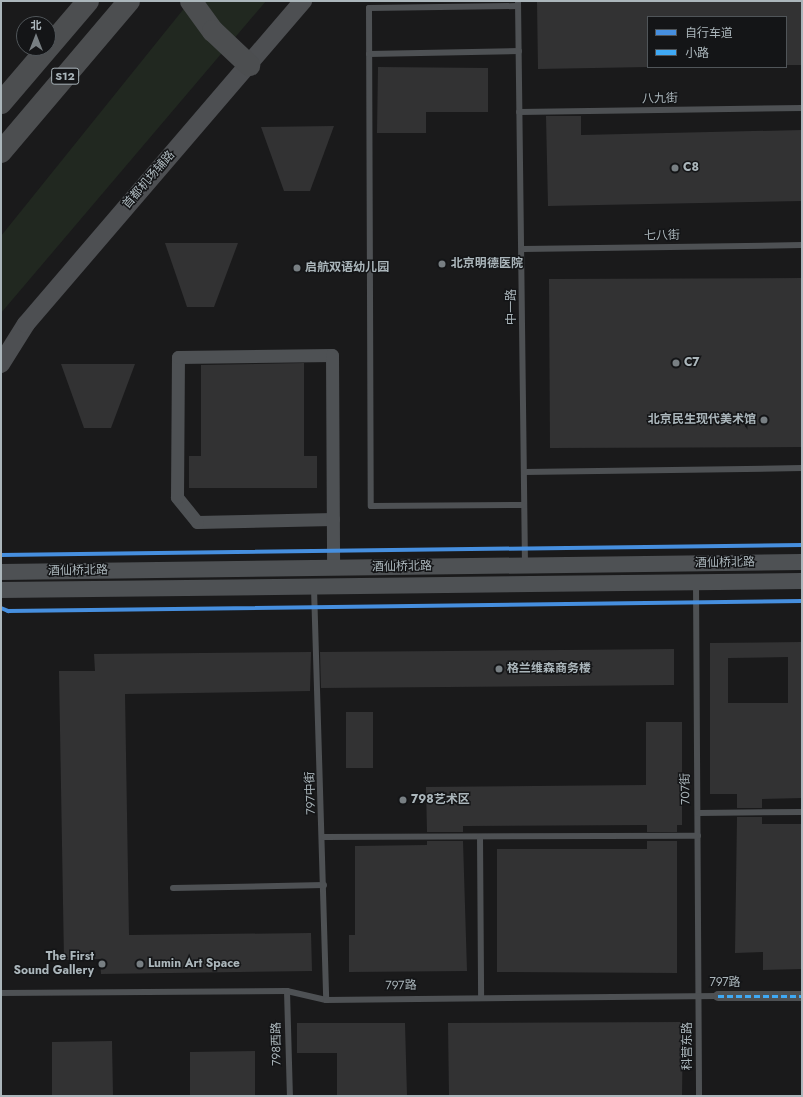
<!DOCTYPE html>
<meta charset="utf-8">
<style>
body{margin:0}
#map{position:relative;width:803px;height:1097px;overflow:hidden;background:#1a1a1b;font-family:Jost,"Noto Sans SC",sans-serif}
div>[style]{position:absolute}
.green>*{inset:0;background:#212820}
.building>*{inset:0;background:#323233}
.service>*{height:6px;margin:-3px;padding:0 3px;transform-origin:3px;border-radius:3px;background:#4e5154}
.pedestrian>*{height:10px;margin:-5px;padding:0 5px;transform-origin:5px;border-radius:5px;background:#4e5154}
.minor>*{height:13px;margin:-6.5px;padding:0 6.5px;transform-origin:6.5px;border-radius:6.5px;background:#4e5154}
.tertiary>*{height:16px;margin:-8px;padding:0 8px;transform-origin:8px;border-radius:8px;background:#4e5154}
.secondary>*{height:18px;margin:-9px;padding:0 9px;transform-origin:9px;border-radius:9px;background:#4d4f52}
.motorway>*{height:22px;margin:-11px;padding:0 11px;transform-origin:11px;border-radius:11px;background:#4c4e50}
.quiet>*{height:3px;margin-top:-1.5px;transform-origin:0;background:repeating-linear-gradient(90deg,#3fa9f5 0 6px,transparent 0 9px)}
.cycleway>*{height:4px;margin:-2px;padding:0 2px;transform-origin:2px;border-radius:2px;background:#468fdf}
.dots>*{width:11px;height:11px;translate:-50% -50%;box-sizing:border-box;border:2px solid #141517;border-radius:50%}
span{translate:-50% -50%;white-space:nowrap;text-align:center;line-height:1.15;-webkit-text-stroke:3px #141517;paint-order:stroke}
.shield-label span{padding:1px 3px;background:#141517;border:1px solid;border-radius:3px;-webkit-text-stroke-width:0}
.shield-label{font-size:11px;color:#abb6bb;font-weight:700}
.street-label{font-size:12px;color:#abb6bb}
.poi-label{font-size:12px;color:#abb6bb;font-weight:700}
.left{translate:0 -50%;text-align:left}
.right{translate:-100% -50%;text-align:right}
.frame{position:absolute;inset:0;border:2px solid #abb6bb;pointer-events:none}
.legend{position:absolute;left:647px;top:16px;width:140px;height:52px;box-sizing:border-box;background:#141517;border:1px solid #505559;margin:0;padding:5px 7px;list-style:none;font-size:12px;color:#abb6bb}
.legend li{display:flex;align-items:center;gap:8px;height:20px}
.legend b{width:20px;border:1px solid #505559}
.north{position:absolute;left:16px;top:16px;width:40px;height:40px;box-sizing:border-box;background:#141517;border:1px solid #505559;border-radius:50%;rotate:0deg;font-size:11px;font-weight:700;line-height:16px;text-align:center;color:#abb6bb}
.north::after{content:'';display:block;margin:auto;width:14px;height:18px;background:#787f83;clip-path:polygon(50% 0,100% 100%,50% 72%,0 100%)}
</style>
<div id="map">
<div class="green">
<div style="clip-path:polygon(190px 1px,266px 1px,1px 313px,1px 236px)"></div>
</div>
<div class="building">
<div style="clip-path:polygon(537px 1px,802px 1px,802px 65px,786px 65px,786px 17px,648px 17px,648px 67px,538px 69px)"></div>
<div style="clip-path:polygon(378px 67px,488px 68px,488px 112px,426px 112px,426px 133px,377px 133px)"></div>
<div style="clip-path:polygon(546px 116px,581px 116px,581px 135px,802px 130px,802px 201px,548px 206px)"></div>
<div style="clip-path:polygon(334px 126px,310px 191px,284px 191px,261px 127px)"></div>
<div style="clip-path:polygon(165px 243px,238px 243px,214px 307px,187px 307px)"></div>
<div style="clip-path:polygon(802px 278px,802px 447px,550px 448px,549px 279px)"></div>
<div style="clip-path:polygon(304px 363px,304px 456px,317px 456px,317px 488px,189px 488px,189px 456px,201px 456px,201px 365px)"></div>
<div style="clip-path:polygon(61px 364px,135px 364px,111px 428px,84px 428px)"></div>
<div style="clip-path:polygon(evenodd,802px 642px,802px 798px,762px 799px,762px 808px,737px 808px,737px 794px,710px 794px,710px 643px,802px 642px,788px 657px,788px 703px,728px 703px,728px 658px,788px 657px)"></div>
<div style="clip-path:polygon(674px 649px,674px 685px,321px 688px,320px 652px)"></div>
<div style="clip-path:polygon(311px 652px,310px 691px,125px 694px,129px 935px,311px 933px,312px 971px,101px 974px,100px 959px,64px 960px,59px 671px,95px 671px,94px 654px)"></div>
<div style="clip-path:polygon(346px 712px,373px 712px,373px 768px,346px 768px)"></div>
<div style="clip-path:polygon(646px 722px,682px 722px,682px 825px,677px 825px,677px 832px,647px 832px,647px 825px,463px 826px,463px 832px,427px 832px,426px 787px,646px 785px)"></div>
<div style="clip-path:polygon(737px 817px,762px 817px,762px 824px,802px 824px,802px 969px,763px 970px,763px 952px,735px 953px)"></div>
<div style="clip-path:polygon(427px 841px,463px 841px,467px 971px,349px 972px,349px 935px,355px 935px,355px 846px,427px 845px)"></div>
<div style="clip-path:polygon(647px 841px,677px 841px,677px 973px,497px 972px,497px 849px,647px 849px)"></div>
<div style="clip-path:polygon(683px 1022px,682px 1096px,449px 1096px,448px 1023px)"></div>
<div style="clip-path:polygon(297px 1023px,405px 1023px,407px 1096px,337px 1096px,337px 1053px,297px 1053px)"></div>
<div style="clip-path:polygon(112px 1041px,113px 1096px,52px 1096px,52px 1042px)"></div>
<div style="clip-path:polygon(255px 1051px,255px 1096px,190px 1096px,190px 1052px)"></div>
</div>
<div class="service">
<div style="left:518px;top:1px;width:563px;rotate:89.29deg"></div>
<div style="left:518px;top:6px;width:149px;rotate:179.2deg"></div>
<div style="left:369px;top:8px;width:498px;rotate:89.8deg"></div>
<div style="left:371px;top:506px;width:153px;rotate:-0.4deg"></div>
<div style="left:369px;top:54px;width:150px;rotate:-1.1deg"></div>
<div style="left:519px;top:112px;width:283px;rotate:-0.8deg"></div>
<div style="left:523px;top:249px;width:279px;rotate:-0.8deg"></div>
<div style="left:524px;top:472px;width:278px;rotate:-0.8deg"></div>
<div style="left:696px;top:583px;width:513px;rotate:89.66deg"></div>
<div style="left:314px;top:588px;width:412px;rotate:88.3deg"></div>
<div style="left:698px;top:813px;width:104px;rotate:-0.6deg"></div>
<div style="left:324px;top:837px;width:374px;rotate:-0.2deg"></div>
<div style="left:480px;top:837px;width:161px;rotate:89.6deg"></div>
<div style="left:173px;top:888px;width:151px;rotate:-1.1deg"></div>
<div style="left:287px;top:991px;width:105px;rotate:88.4deg"></div>
<div style="left:1px;top:993px;width:286px;rotate:-0.4deg"></div>
<div style="left:287px;top:991px;width:40px;rotate:13deg"></div>
<div style="left:326px;top:1000px;width:392px;rotate:-0.6deg"></div>
</div>
<div class="pedestrian">
<div style="left:718px;top:996px;width:84px"></div>
</div>
<div class="minor">
<div style="left:333px;top:519px;width:136px;rotate:178.7deg"></div>
<div style="left:197px;top:522px;width:32px;rotate:-129deg"></div>
<div style="left:177px;top:497px;width:140px;rotate:-89.6deg"></div>
<div style="left:178px;top:357px;width:154px;rotate:-0.7deg"></div>
<div style="left:332px;top:355px;width:213px;rotate:89.7deg"></div>
</div>
<div class="tertiary">
<div style="left:1px;top:572px;width:801px;rotate:-0.72deg"></div>
<div style="left:1px;top:590px;width:801px;rotate:-0.64deg"></div>
</div>
<div class="secondary">
<div style="left:1px;top:364px;width:47px;rotate:-58deg"></div>
<div style="left:26px;top:324px;width:426px;rotate:-49.4deg"></div>
</div>
<div class="motorway">
<div style="left:191px;top:1px;width:37px;rotate:54deg"></div>
<div style="left:213px;top:31px;width:50px;rotate:43.4deg"></div>
<div style="left:1px;top:103px;width:134px;rotate:-49.5deg"></div>
<div style="left:1px;top:152px;width:198px;rotate:-49.7deg"></div>
</div>
<div class="quiet">
<div style="left:718px;top:996px;width:84px"></div>
</div>
<div class="cycleway">
<div style="left:1px;top:555px;width:801px;rotate:-0.72deg"></div>
<div style="left:1px;top:608px;width:8px;rotate:23deg"></div>
<div style="left:8px;top:611px;width:794px;rotate:-0.72deg"></div>
</div>
<div class="dots">
<div style="left:675px;top:168px;background:#787f83"></div>
<div style="left:442px;top:264px;background:#787f83"></div>
<div style="left:297px;top:268px;background:#787f83"></div>
<div style="left:676px;top:363px;background:#787f83"></div>
<div style="left:764px;top:420px;background:#787f83"></div>
<div style="left:499px;top:669px;background:#787f83"></div>
<div style="left:403px;top:800px;background:#787f83"></div>
<div style="left:102px;top:964px;background:#787f83"></div>
<div style="left:140px;top:964px;background:#787f83"></div>
</div>
<div class="shield-label">
<span style="left:65px;top:76px">S12</span>
</div>
<div class="street-label">
<span style="left:660px;top:99px;rotate:-1deg">八九街</span>
<span style="left:149px;top:180px;rotate:-49deg">首都机场辅路</span>
<span style="left:662px;top:236px;rotate:-1deg">七八街</span>
<span style="left:512px;top:307px;rotate:-90deg">中一路</span>
<span style="left:725px;top:563px;rotate:-1deg">酒仙桥北路</span>
<span style="left:402px;top:567px;rotate:-1deg">酒仙桥北路</span>
<span style="left:78px;top:571px;rotate:-1deg">酒仙桥北路</span>
<span style="left:686px;top:789px;rotate:-91deg">707街</span>
<span style="left:311px;top:793px;rotate:-92deg">797中街</span>
<span style="left:725px;top:983px">797路</span>
<span style="left:401px;top:986px;rotate:-1deg">797路</span>
<span style="left:277px;top:1044px;rotate:-91deg">798西路</span>
<span style="left:688px;top:1046px;rotate:-90deg">科营东路</span>
</div>
<div class="poi-label">
<span class="left" style="left:683px;top:168px">C8</span>
<span class="left" style="left:451px;top:264px">北京明德医院</span>
<span class="left" style="left:305px;top:268px">启航双语幼儿园</span>
<span class="left" style="left:684px;top:363px">C7</span>
<span class="right" style="left:756px;top:420px">北京民生现代美术馆</span>
<span class="left" style="left:507px;top:669px">格兰维森商务楼</span>
<span class="left" style="left:411px;top:800px">798艺术区</span>
<span class="right" style="left:94px;top:964px">The First<br>Sound Gallery</span>
<span class="left" style="left:148px;top:964px">Lumin Art Space</span>
</div>
<div class="frame"></div>
<ul class="legend">
<li><b style="height:5px;background:#468fdf"></b>自行车道</li>
<li><b style="height:5px;background:#3fa9f5"></b>小路</li>
</ul>
<div class="north">北</div>
</div>
